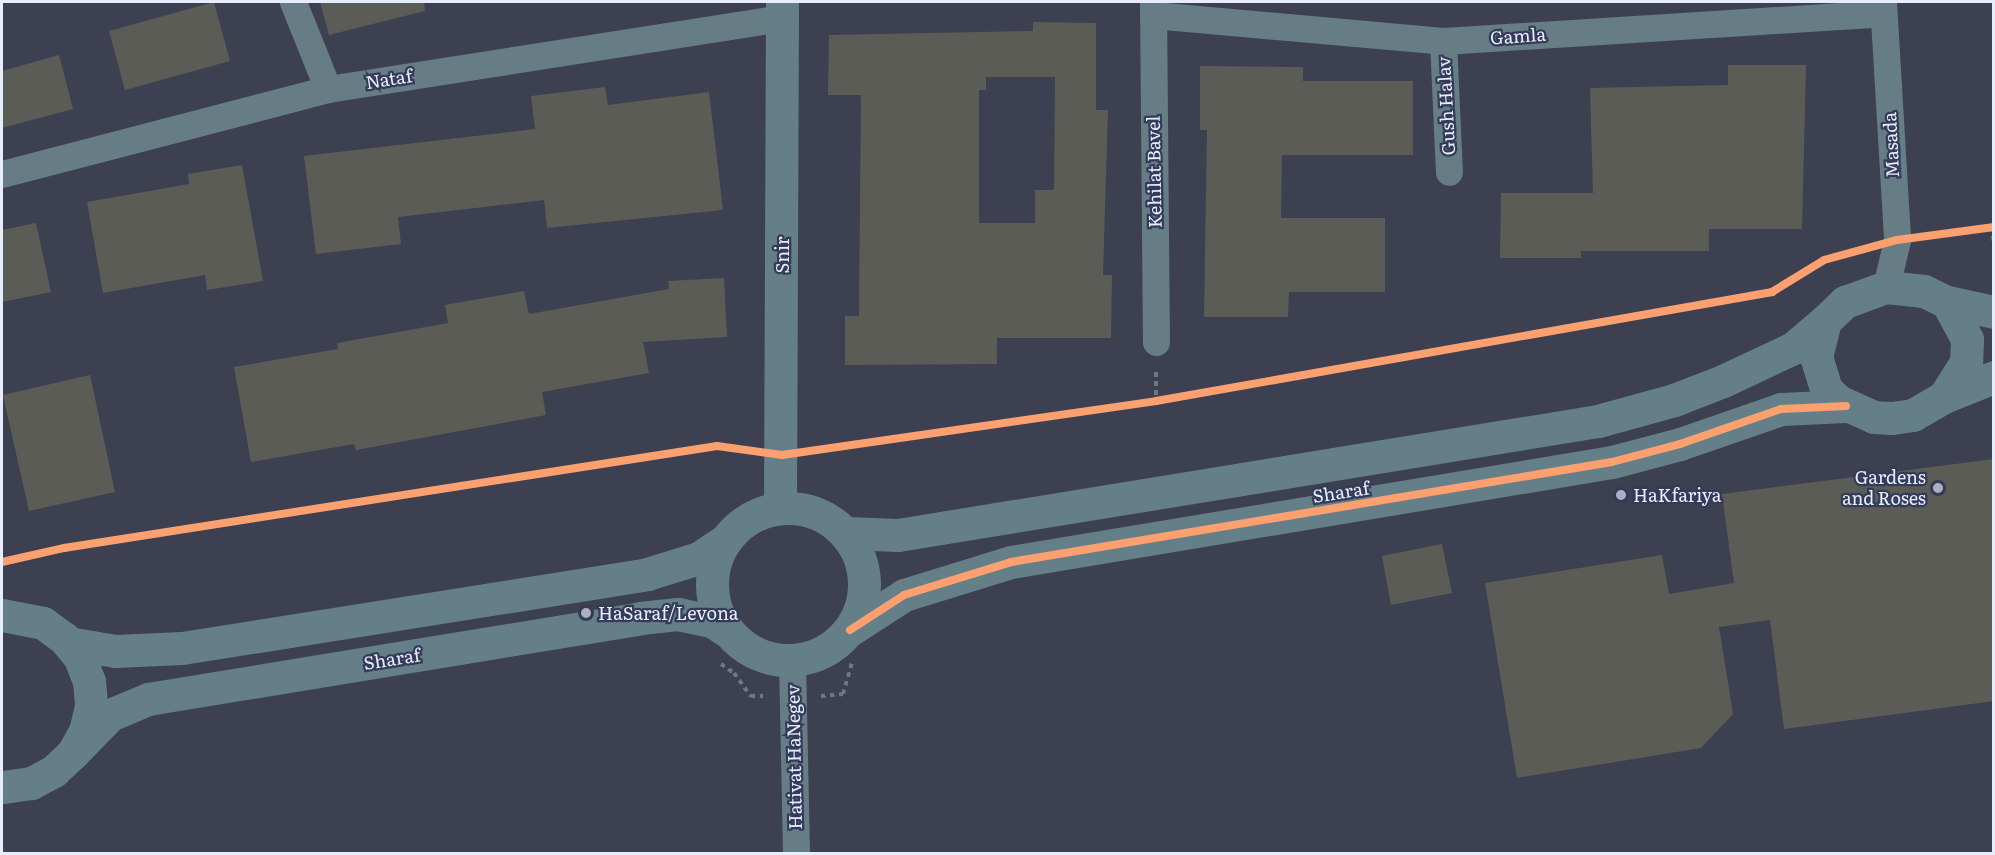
<!DOCTYPE html>
<style>
body{margin:0}
#map{position:relative;width:1995px;height:855px;overflow:hidden;background:#3c4050;font-family:Literata,serif}
div>[style]{position:absolute}
.building>*{inset:0;background:#5c5c57}
.path>*{height:4px;margin-top:-2px;transform-origin:0;background:repeating-linear-gradient(90deg,#697881 0 4.5px,transparent 0 9px)}
.street>*{height:27px;margin:-13.5px;padding:0 13.5px;transform-origin:13.5px;border-radius:13.5px;background:#667d85}
.secondary>*{height:33px;margin:-16.5px;padding:0 16.5px;transform-origin:16.5px;border-radius:16.5px;background:#657f88}
.secondary>.ring{margin:-16.5px;padding:0;box-sizing:content-box;background:none;border:33px solid #657f88;border-radius:50%}
.cycleway>*{height:8px;margin:-4px;padding:0 4px;transform-origin:4px;border-radius:4px;background:#fca06f}
.dots>*{width:16px;height:16px;translate:-50% -50%;box-sizing:border-box;border:3px solid #343b58;border-radius:50%}
span{translate:-50% -50%;white-space:nowrap;text-align:center;line-height:1.15;-webkit-text-stroke:4.5px #343b58;paint-order:stroke}
.street-label{font-size:18px;color:#e7ecfe}
.poi-label{font-size:18px;color:#e7ecfe}
.right{translate:-100% -50%;text-align:right}
.left{translate:0 -50%;text-align:left}
.frame{position:absolute;inset:0;border:3px solid #e7ecfe;pointer-events:none}
</style>
<div id="map">
<div class="building">
<div style="clip-path:polygon(214px 2px,230px 61px,125px 90px,109px 31px)"></div>
<div style="clip-path:polygon(320px 2px,424px 2px,425px 11px,329px 35px)"></div>
<div style="clip-path:polygon(evenodd,1033px 22px,1096px 23px,1096px 110px,1108px 110px,1103px 275px,1112px 275px,1111px 338px,997px 338px,997px 364px,845px 365px,845px 316px,859px 316px,861px 95px,828px 95px,829px 35px,1033px 31px,1033px 22px,986px 77px,1055px 77px,1054px 190px,1035px 190px,1035px 223px,979px 223px,979px 90px,986px 90px,986px 77px)"></div>
<div style="clip-path:polygon(59px 55px,73px 109px,2px 128px,2px 71px)"></div>
<div style="clip-path:polygon(1728px 65px,1806px 65px,1802px 229px,1709px 229px,1709px 251px,1581px 251px,1581px 258px,1500px 258px,1501px 193px,1593px 193px,1590px 88px,1728px 85px)"></div>
<div style="clip-path:polygon(1200px 66px,1303px 67px,1303px 81px,1413px 81px,1413px 155px,1282px 155px,1281px 218px,1385px 218px,1385px 292px,1289px 292px,1288px 317px,1204px 317px,1207px 130px,1200px 130px)"></div>
<div style="clip-path:polygon(605px 87px,608px 105px,709px 92px,723px 210px,547px 228px,544px 200px,398px 217px,401px 244px,316px 254px,304px 156px,535px 129px,531px 96px)"></div>
<div style="clip-path:polygon(242px 165px,263px 281px,207px 290px,205px 275px,103px 293px,87px 202px,189px 184px,188px 174px)"></div>
<div style="clip-path:polygon(36px 223px,51px 292px,2px 302px,2px 230px)"></div>
<div style="clip-path:polygon(724px 278px,727px 337px,643px 342px,649px 373px,542px 392px,546px 415px,356px 450px,354px 444px,251px 462px,234px 367px,338px 349px,337px 343px,448px 323px,445px 305px,524px 291px,529px 314px,669px 289px,668px 281px)"></div>
<div style="clip-path:polygon(90px 375px,115px 492px,29px 511px,3px 395px)"></div>
<div style="clip-path:polygon(1994px 459px,1994px 701px,1784px 729px,1770px 620px,1719px 627px,1733px 714px,1701px 748px,1517px 778px,1485px 583px,1662px 555px,1669px 594px,1734px 583px,1722px 494px)"></div>
<div style="clip-path:polygon(1442px 544px,1452px 593px,1391px 605px,1382px 556px)"></div>
</div>
<div class="path">
<div style="left:1991px;top:227px;width:16px;rotate:79deg"></div>
<div style="left:1156px;top:372px;width:29px;rotate:90deg"></div>
<div style="left:721px;top:664px;width:16px;rotate:35deg"></div>
<div style="left:734px;top:673px;width:29px;rotate:54deg"></div>
<div style="left:751px;top:696px;width:12px"></div>
<div style="left:821px;top:696px;width:22px;rotate:-5deg"></div>
<div style="left:843px;top:694px;width:33px;rotate:-74deg"></div>
</div>
<div class="street">
<div style="left:293px;top:2px;width:94px;rotate:68.1deg"></div>
<div style="left:1153px;top:2px;width:340px;rotate:89.5deg"></div>
<div style="left:1883px;top:2px;width:238px;rotate:86.6deg"></div>
<div style="left:1897px;top:240px;width:48px;rotate:103.2deg"></div>
<div style="left:1153px;top:15px;width:291px;rotate:5.1deg"></div>
<div style="left:1443px;top:41px;width:441px;rotate:-3.6deg"></div>
<div style="left:1443px;top:41px;width:131px;rotate:87.4deg"></div>
<div style="left:2px;top:174px;width:337px;rotate:-14.6deg"></div>
<div style="left:328px;top:89px;width:461px;rotate:-8.9deg"></div>
<div style="left:792px;top:661px;width:193px;rotate:88.8deg"></div>
</div>
<div class="secondary">
<div style="left:1886px;top:287px;width:38px;rotate:6deg"></div>
<div style="left:1924px;top:291px;width:25px;rotate:26deg"></div>
<div style="left:1947px;top:302px;width:42px;rotate:61.6deg"></div>
<div style="left:1967px;top:339px;width:23px;rotate:92deg"></div>
<div style="left:1966px;top:362px;width:41px;rotate:122.2deg"></div>
<div style="left:1944px;top:397px;width:36px;rotate:150deg"></div>
<div style="left:1913px;top:415px;width:22px;rotate:172deg"></div>
<div style="left:1891px;top:418px;width:17px;rotate:-177deg"></div>
<div style="left:1874px;top:417px;width:39px;rotate:-156deg"></div>
<div style="left:1838px;top:401px;width:17px;rotate:-135deg"></div>
<div style="left:1826px;top:389px;width:34px;rotate:-107deg"></div>
<div style="left:1816px;top:357px;width:37px;rotate:-76deg"></div>
<div style="left:1825px;top:321px;width:28px;rotate:-44deg"></div>
<div style="left:1845px;top:302px;width:44px;rotate:-20.1deg"></div>
<div style="left:1947px;top:302px;width:48px;rotate:12deg"></div>
<div style="left:1944px;top:397px;width:54px;rotate:-21.8deg"></div>
<div class="ring" style="left:712px;top:508px;width:119px;height:119px"></div>
<div style="left:780px;top:508px;width:506px;rotate:-89.77deg"></div>
<div style="left:845px;top:533px;width:53px;rotate:2.2deg"></div>
<div style="left:898px;top:535px;width:709px;rotate:-9.25deg"></div>
<div style="left:1598px;top:421px;width:79px;rotate:-15.4deg"></div>
<div style="left:1674px;top:400px;width:53px;rotate:-21.2deg"></div>
<div style="left:1723px;top:381px;width:77px;rotate:-25.2deg"></div>
<div style="left:1793px;top:348px;width:42px;rotate:-40.2deg"></div>
<div style="left:2px;top:615px;width:42px;rotate:11deg"></div>
<div style="left:43px;top:623px;width:26px;rotate:36deg"></div>
<div style="left:64px;top:638px;width:26px;rotate:51deg"></div>
<div style="left:80px;top:658px;width:25px;rotate:69deg"></div>
<div style="left:89px;top:681px;width:25px;rotate:85deg"></div>
<div style="left:91px;top:706px;width:26px;rotate:103deg"></div>
<div style="left:85px;top:731px;width:25px;rotate:119deg"></div>
<div style="left:73px;top:753px;width:26px;rotate:137deg"></div>
<div style="left:54px;top:771px;width:26px;rotate:152deg"></div>
<div style="left:31px;top:783px;width:29px;rotate:172deg"></div>
<div style="left:850px;top:630px;width:64px;rotate:-32.9deg"></div>
<div style="left:904px;top:595px;width:112px;rotate:-17.1deg"></div>
<div style="left:1011px;top:562px;width:609px;rotate:-9.45deg"></div>
<div style="left:1612px;top:462px;width:70px;rotate:-14.8deg"></div>
<div style="left:1680px;top:444px;width:107px;rotate:-19.1deg"></div>
<div style="left:1781px;top:409px;width:65px;rotate:-2.6deg"></div>
<div style="left:68px;top:643px;width:48px;rotate:9.7deg"></div>
<div style="left:115px;top:651px;width:67px;rotate:-2.6deg"></div>
<div style="left:182px;top:648px;width:471px;rotate:-9deg"></div>
<div style="left:647px;top:574px;width:54px;rotate:-17.1deg"></div>
<div style="left:699px;top:558px;width:30px;rotate:-34deg"></div>
<div style="left:73px;top:753px;width:53px;rotate:-45.8deg"></div>
<div style="left:110px;top:715px;width:41px;rotate:-22.8deg"></div>
<div style="left:148px;top:699px;width:499px;rotate:-9.3deg"></div>
<div style="left:640px;top:618px;width:38px;rotate:-6deg"></div>
<div style="left:678px;top:614px;width:35px;rotate:12deg"></div>
<div style="left:712px;top:621px;width:18px;rotate:34deg"></div>
</div>
<div class="cycleway">
<div style="left:2px;top:562px;width:64px;rotate:-12.7deg"></div>
<div style="left:64px;top:548px;width:661px;rotate:-8.88deg"></div>
<div style="left:717px;top:446px;width:66px;rotate:7.9deg"></div>
<div style="left:782px;top:455px;width:378px;rotate:-8.2deg"></div>
<div style="left:1156px;top:401px;width:626px;rotate:-10.03deg"></div>
<div style="left:1772px;top:292px;width:61px;rotate:-31.6deg"></div>
<div style="left:1824px;top:260px;width:76px;rotate:-15.3deg"></div>
<div style="left:1897px;top:240px;width:98px;rotate:-7.6deg"></div>
<div style="left:850px;top:630px;width:64px;rotate:-32.9deg"></div>
<div style="left:904px;top:595px;width:112px;rotate:-17.1deg"></div>
<div style="left:1011px;top:562px;width:609px;rotate:-9.45deg"></div>
<div style="left:1612px;top:462px;width:70px;rotate:-14.8deg"></div>
<div style="left:1680px;top:444px;width:107px;rotate:-19.1deg"></div>
<div style="left:1781px;top:409px;width:65px;rotate:-2.6deg"></div>
</div>
<div class="dots">
<div style="left:1938px;top:488px;background:#abb0c1"></div>
<div style="left:1621px;top:495px;background:#abb0c1"></div>
<div style="left:586px;top:613px;background:#abb0c1"></div>
</div>
<div class="street-label">
<span style="left:1518px;top:36px;rotate:-4deg">Gamla</span>
<span style="left:389px;top:79px;rotate:-9deg">Nataf</span>
<span style="left:1446px;top:106px;rotate:-93deg">Gush Halav</span>
<span style="left:1891px;top:145px;rotate:-93deg">Masada</span>
<span style="left:1154px;top:172px;rotate:-91deg">Kehilat Bavel</span>
<span style="left:782px;top:255px;rotate:-90deg">Snir</span>
<span style="left:1341px;top:492px;rotate:-9deg">Sharaf</span>
<span style="left:392px;top:659px;rotate:-9deg">Sharaf</span>
<span style="left:794px;top:757px;rotate:-91deg">Hativat HaNegev</span>
</div>
<div class="poi-label">
<span class="right" style="left:1926px;top:488px">Gardens<br>and Roses</span>
<span class="left" style="left:1633px;top:495px">HaKfariya</span>
<span class="left" style="left:598px;top:613px">HaSaraf/Levona</span>
</div>
<div class="frame"></div>
</div>
